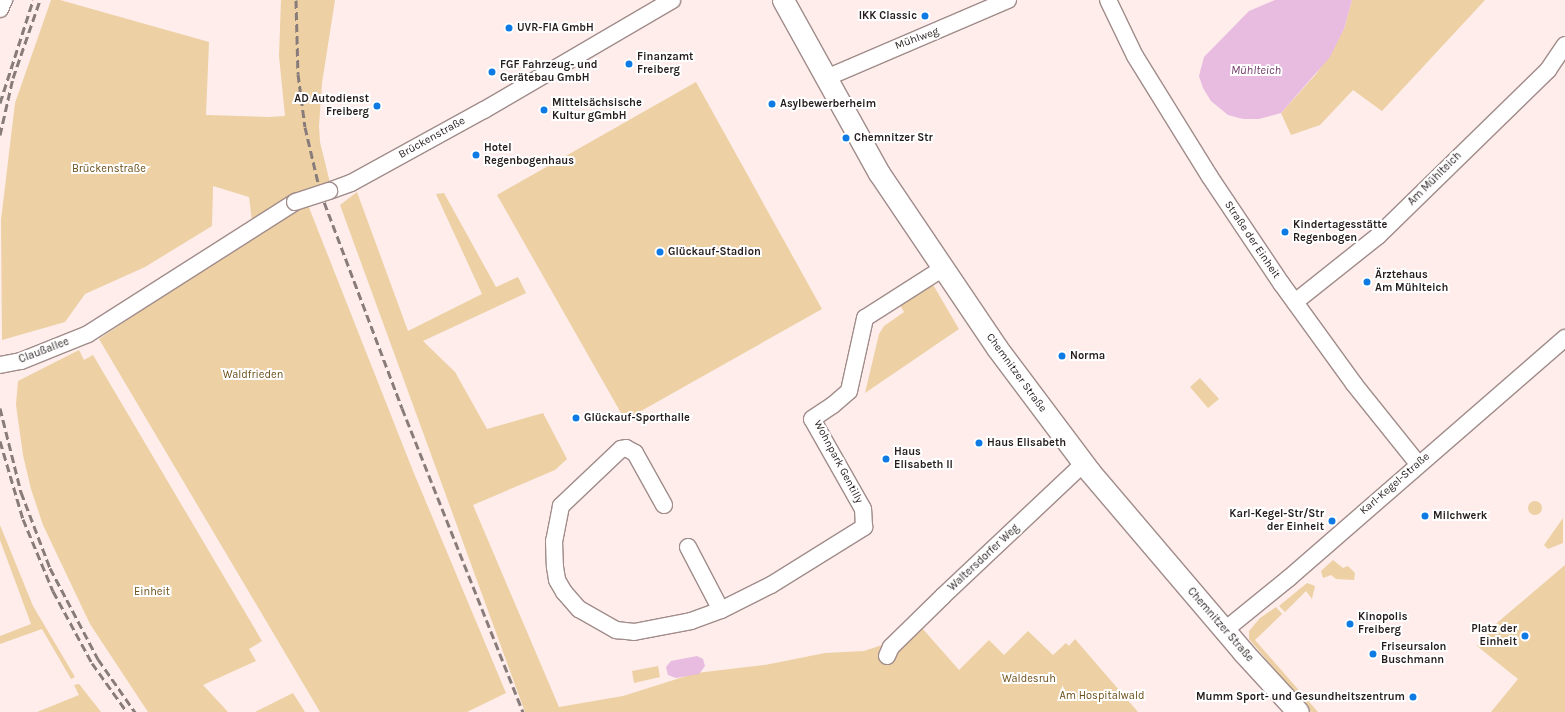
<!DOCTYPE html>
<meta charset="utf-8">
<style>
body{margin:0}
#map{position:relative;width:1565px;height:712px;overflow:hidden;background:#feedeb;font-family:Karla,sans-serif}
div>[style]{position:absolute}
.green>*{inset:0;background:#edd0a3}
.round{border-radius:50%}
.water>*{inset:0;background:#e8bbe0}
.roads{filter:drop-shadow(1px 0 #a08c8a) drop-shadow(-1px 0 #a08c8a) drop-shadow(0 1px #a08c8a) drop-shadow(0 -1px #a08c8a)}
.minor>*{height:16px;margin:-8px;padding:0 8px;transform-origin:8px;border-radius:8px;background:#fff}
.major>*{height:21px;margin:-10.5px;padding:0 10.5px;transform-origin:10.5px;border-radius:10.5px;background:#fff}
.rail>*{height:3px;margin-top:-1.5px;transform-origin:0;background:repeating-linear-gradient(90deg,#887c7b 0 8px,transparent 0 12px)}
.bridges{filter:drop-shadow(1px 0 #a08c8a) drop-shadow(-1px 0 #a08c8a) drop-shadow(0 1px #a08c8a) drop-shadow(0 -1px #a08c8a)}
.minor-bridge>*{height:16px;margin:-8px;padding:0 8px;transform-origin:8px;border-radius:8px;background:#fff}
.dots>*{width:11px;height:11px;translate:-50% -50%;box-sizing:border-box;border:2px solid #fff;border-radius:50%}
span{translate:-50% -50%;white-space:nowrap;text-align:center;line-height:1.15;-webkit-text-stroke:4px #fff;paint-order:stroke}
.poi-label{font-size:11px;color:#251d1d;font-weight:700}
.right{translate:-100% -50%;text-align:right}
.left{translate:0 -50%;text-align:left}
.street-label{font-size:11px;color:#251d1d}
.park-label{font-size:11px;color:#6c4e18}
.water-label{font-size:12px;color:#6f3967;font-style:italic}
</style>
<div id="map">
<div class="green">
<div style="clip-path:polygon(51px 0,60px 0,209px 42px,206px 115px,268px 117px,285px 116px,279px 56px,281px 0,335px 0,322px 83px,319px 126px,320px 142px,330px 183px,253px 229px,249px 197px,213px 186px,212px 226px,145px 267px,85px 294px,65px 322px,2px 340px,1px 220px,15px 103px)"></div>
<div style="clip-path:polygon(1352px 0,1485px 0,1382px 111px,1353px 90px,1320px 125px,1291px 135px,1281px 113px,1317px 73px,1344px 29px)"></div>
<div style="clip-path:polygon(696px 82px,822px 309px,625px 420px,497px 195px)"></div>
<div style="clip-path:polygon(357px 192px,408px 331px,482px 294px,436px 194px,444px 193px,496px 287px,518px 277px,526px 293px,423px 341px,455px 372px,487px 429px,543px 413px,567px 459px,555px 470px,473px 505px,559px 707px,623px 696px,696px 673px,765px 665px,825px 653px,864px 651px,882px 645px,896px 653px,922px 628px,959px 670px,989px 640px,1004px 655px,1028px 631px,1053px 655px,1066px 643px,1069px 646px,1075px 639px,1138px 712px,525px 712px,340px 205px)"></div>
<div style="clip-path:polygon(308px 205px,413px 471px,506px 693px,467px 712px,320px 712px,99px 339px,205px 267px,274px 226px,277px 218px)"></div>
<div style="clip-path:polygon(932px 283px,959px 329px,865px 393px,879px 334px,884px 326px,904px 312px,899px 303px)"></div>
<div style="clip-path:polygon(79px 350px,84px 360px,93px 355px,262px 641px,249px 649px,256px 661px,203px 685px,228px 712px,148px 712px,90px 624px,43px 525px,31px 489px,23px 455px,16px 405px,18px 381px)"></div>
<div style="clip-path:polygon(1200px 378px,1219px 399px,1208px 408px,1190px 387px)"></div>
<div class="round" style="left:1528px;top:501px;width:14px;height:14px"></div>
<div style="clip-path:polygon(1563px 518px,1563px 543px,1548px 549px,1544px 545px)"></div>
<div style="clip-path:polygon(0 525px,33px 606px,75px 677px,71px 679px,42px 629px,0 644px,0 636px,31px 624px,0 540px)"></div>
<div style="clip-path:polygon(1333px 560px,1343px 568px,1348px 566px,1355px 573px,1354px 580px,1336px 579px,1331px 575px,1323px 578px,1321px 571px)"></div>
<div style="clip-path:polygon(1565px 565px,1565px 712px,1491px 712px,1518px 679px,1477px 646px,1498px 622px)"></div>
<div style="clip-path:polygon(1307px 583px,1315px 586px,1312px 599px,1306px 591px,1285px 612px,1279px 606px)"></div>
<div style="clip-path:polygon(1276px 607px,1282px 614px,1255px 640px,1318px 712px,1311px 712px,1249px 639px,1249px 631px,1260px 618px)"></div>
<div style="clip-path:polygon(658px 666px,660px 677px,634px 683px,632px 671px)"></div>
<div style="clip-path:polygon(79px 684px,101px 712px,37px 712px,79px 695px,74px 685px)"></div>
<div style="clip-path:polygon(293px 693px,305px 712px,255px 712px)"></div>
</div>
<div class="water">
<div style="clip-path:polygon(1275px 0,1352px 0,1344px 29px,1330px 57px,1281px 113px,1259px 119px,1243px 119px,1228px 115px,1211px 101px,1203px 88px,1199px 76px,1204px 57px,1249px 11px)"></div>
<div style="clip-path:polygon(697px 656px,703px 659px,705px 666px,699px 674px,676px 678px,668px 675px,666px 667px,671px 661px)"></div>
</div>
<div class="roads">
<div class="minor">
<div style="left:1108px;top:0;width:62px;rotate:64.3deg"></div>
<div style="left:1135px;top:56px;width:142px;rotate:58.2deg"></div>
<div style="left:1210px;top:177px;width:128px;rotate:56.2deg"></div>
<div style="left:1281px;top:283px;width:125px;rotate:54.1deg"></div>
<div style="left:1354px;top:384px;width:102px;rotate:51.3deg"></div>
<div style="left:0;top:9px;width:10px;rotate:-66deg"></div>
<div style="left:826px;top:78px;width:198px;rotate:-23.2deg"></div>
<div style="left:329px;top:191px;width:23px;rotate:-20deg"></div>
<div style="left:351px;top:183px;width:152px;rotate:-28.8deg"></div>
<div style="left:484px;top:110px;width:218px;rotate:-30.3deg"></div>
<div style="left:1295px;top:302px;width:106px;rotate:-38.5deg"></div>
<div style="left:1378px;top:236px;width:238px;rotate:-44.3deg"></div>
<div style="left:1548px;top:70px;width:30px;rotate:-56deg"></div>
<div style="left:0;top:365px;width:21px;rotate:-11deg"></div>
<div style="left:21px;top:361px;width:72px;rotate:-21.9deg"></div>
<div style="left:88px;top:334px;width:246px;rotate:-32.5deg"></div>
<div style="left:664px;top:505px;width:60px;rotate:-119.1deg"></div>
<div style="left:635px;top:453px;width:10px;rotate:-151deg"></div>
<div style="left:626px;top:448px;width:5px;rotate:169deg"></div>
<div style="left:621px;top:449px;width:83px;rotate:136.5deg"></div>
<div style="left:561px;top:506px;width:36px;rotate:101deg"></div>
<div style="left:554px;top:541px;width:26px;rotate:88deg"></div>
<div style="left:555px;top:567px;width:13px;rotate:81deg"></div>
<div style="left:557px;top:580px;width:14px;rotate:60deg"></div>
<div style="left:564px;top:592px;width:23px;rotate:49deg"></div>
<div style="left:579px;top:609px;width:43px;rotate:29.6deg"></div>
<div style="left:616px;top:630px;width:18px;rotate:6deg"></div>
<div style="left:634px;top:632px;width:58px;rotate:-10.9deg"></div>
<div style="left:691px;top:621px;width:32px;rotate:-20deg"></div>
<div style="left:721px;top:610px;width:56px;rotate:-26.6deg"></div>
<div style="left:771px;top:585px;width:110px;rotate:-31.9deg"></div>
<div style="left:864px;top:527px;width:18px;rotate:-93deg"></div>
<div style="left:863px;top:509px;width:103px;rotate:-119.5deg"></div>
<div style="left:812px;top:419px;width:25px;rotate:-34deg"></div>
<div style="left:833px;top:405px;width:21px;rotate:-41deg"></div>
<div style="left:849px;top:391px;width:75px;rotate:-77.6deg"></div>
<div style="left:865px;top:318px;width:91px;rotate:-32.5deg"></div>
<div style="left:688px;top:547px;width:71px;rotate:62.4deg"></div>
<div style="left:1225px;top:630px;width:82px;rotate:-39.1deg"></div>
<div style="left:1289px;top:578px;width:366px;rotate:-41deg"></div>
<div style="left:887px;top:656px;width:10px;rotate:-66deg"></div>
<div style="left:891px;top:647px;width:73px;rotate:-44.4deg"></div>
<div style="left:943px;top:596px;width:194px;rotate:-43.3deg"></div>
</div>
<div class="major">
<div style="left:783px;top:0;width:198px;rotate:61deg"></div>
<div style="left:879px;top:173px;width:211px;rotate:56deg"></div>
<div style="left:997px;top:348px;width:155px;rotate:53.1deg"></div>
<div style="left:1090px;top:472px;width:236px;rotate:49.6deg"></div>
<div style="left:1243px;top:652px;width:81px;rotate:47.5deg"></div>
</div>
</div>
<div class="rail">
<div style="left:296px;top:0;width:74px;rotate:88.5deg"></div>
<div style="left:298px;top:74px;width:53px;rotate:82.5deg"></div>
<div style="left:305px;top:127px;width:66px;rotate:76.8deg"></div>
<div style="left:320px;top:191px;width:232px;rotate:69.3deg"></div>
<div style="left:402px;top:408px;width:327px;rotate:68.3deg"></div>
<div style="left:0;top:103px;width:108px;rotate:-72.2deg"></div>
<div style="left:0;top:135px;width:58px;rotate:-77.2deg"></div>
<div style="left:13px;top:78px;width:83px;rotate:-70.9deg"></div>
<div style="left:0;top:408px;width:87px;rotate:76deg"></div>
<div style="left:21px;top:492px;width:81px;rotate:69.1deg"></div>
<div style="left:50px;top:568px;width:103px;rotate:62.2deg"></div>
<div style="left:98px;top:659px;width:65px;rotate:55.1deg"></div>
<div style="left:0;top:441px;width:81px;rotate:73.6deg"></div>
<div style="left:23px;top:519px;width:78px;rotate:67.4deg"></div>
<div style="left:53px;top:591px;width:82px;rotate:61.6deg"></div>
<div style="left:92px;top:663px;width:60px;rotate:54.5deg"></div>
</div>
<div class="bridges">
<div class="minor-bridge">
<div style="left:295px;top:202px;width:36px;rotate:-18deg"></div>
</div>
</div>
<div class="dots">
<div style="left:925px;top:16px;background:#0d7be3"></div>
<div style="left:509px;top:28px;background:#0d7be3"></div>
<div style="left:629px;top:64px;background:#0d7be3"></div>
<div style="left:492px;top:72px;background:#0d7be3"></div>
<div style="left:772px;top:104px;background:#0d7be3"></div>
<div style="left:377px;top:106px;background:#0d7be3"></div>
<div style="left:544px;top:110px;background:#0d7be3"></div>
<div style="left:846px;top:138px;background:#0d7be3"></div>
<div style="left:476px;top:155px;background:#0d7be3"></div>
<div style="left:1285px;top:232px;background:#0d7be3"></div>
<div style="left:660px;top:252px;background:#0d7be3"></div>
<div style="left:1367px;top:282px;background:#0d7be3"></div>
<div style="left:1062px;top:356px;background:#0d7be3"></div>
<div style="left:576px;top:418px;background:#0d7be3"></div>
<div style="left:979px;top:443px;background:#0d7be3"></div>
<div style="left:886px;top:459px;background:#0d7be3"></div>
<div style="left:1425px;top:516px;background:#0d7be3"></div>
<div style="left:1332px;top:521px;background:#0d7be3"></div>
<div style="left:1350px;top:624px;background:#0d7be3"></div>
<div style="left:1525px;top:636px;background:#0d7be3"></div>
<div style="left:1373px;top:654px;background:#0d7be3"></div>
<div style="left:1413px;top:697px;background:#0d7be3"></div>
</div>
<div class="poi-label">
<span class="right" style="left:917px;top:16px">IKK Classic</span>
<span class="left" style="left:517px;top:28px">UVR-FIA GmbH</span>
<span class="left" style="left:637px;top:64px">Finanzamt<br>Freiberg</span>
<span class="left" style="left:500px;top:72px">FGF Fahrzeug- und<br>Gerätebau GmbH</span>
<span class="right" style="left:369px;top:106px">AD Autodienst<br>Freiberg</span>
<span class="left" style="left:552px;top:110px">Mittelsächsische<br>Kultur gGmbH</span>
<span class="left" style="left:780px;top:104px">Asylbewerberheim</span>
<span class="left" style="left:854px;top:138px">Chemnitzer Str</span>
<span class="left" style="left:484px;top:155px">Hotel<br>Regenbogenhaus</span>
<span class="left" style="left:1293px;top:232px">Kindertagesstätte<br>Regenbogen</span>
<span class="left" style="left:668px;top:252px">Glückauf-Stadion</span>
<span class="left" style="left:1375px;top:282px">Ärztehaus<br>Am Mühlteich</span>
<span class="left" style="left:1070px;top:356px">Norma</span>
<span class="left" style="left:584px;top:418px">Glückauf-Sporthalle</span>
<span class="left" style="left:987px;top:443px">Haus Elisabeth</span>
<span class="left" style="left:894px;top:459px">Haus<br>Elisabeth II</span>
<span class="right" style="left:1324px;top:521px">Karl-Kegel-Str/Str<br>der Einheit</span>
<span class="left" style="left:1433px;top:516px">Milchwerk</span>
<span class="left" style="left:1358px;top:624px">Kinopolis<br>Freiberg</span>
<span class="right" style="left:1517px;top:636px">Platz der<br>Einheit</span>
<span class="left" style="left:1381px;top:654px">Friseursalon<br>Buschmann</span>
<span class="right" style="left:1405px;top:697px">Mumm Sport- und Gesundheitszentrum</span>
</div>
<div class="street-label">
<span style="left:917px;top:39px;rotate:-20deg">Mühlweg</span>
<span style="left:432px;top:138px;rotate:-29deg">Brückenstraße</span>
<span style="left:1435px;top:179px;rotate:-45deg">Am Mühlteich</span>
<span style="left:1252px;top:240px;rotate:56deg">Straße der Einheit</span>
<span style="left:44px;top:351px;rotate:-21deg">Claußallee</span>
<span style="left:1016px;top:373px;rotate:54deg">Chemnitzer Straße</span>
<span style="left:838px;top:462px;rotate:62deg">Wohnpark Gentilly</span>
<span style="left:1395px;top:484px;rotate:-41deg">Karl-Kegel-Straße</span>
<span style="left:984px;top:558px;rotate:-43deg">Waltersdorfer Weg</span>
<span style="left:1220px;top:625px;rotate:49deg">Chemnitzer Straße</span>
</div>
<div class="park-label">
<span style="left:109px;top:169px">Brückenstraße</span>
<span style="left:253px;top:375px">Waldfrieden</span>
<span style="left:152px;top:592px">Einheit</span>
<span style="left:1029px;top:679px">Waldesruh</span>
<span style="left:1102px;top:696px">Am Hospitalwald</span>
</div>
<div class="water-label">
<span style="left:1256px;top:71px">Mühlteich</span>
</div>
</div>
